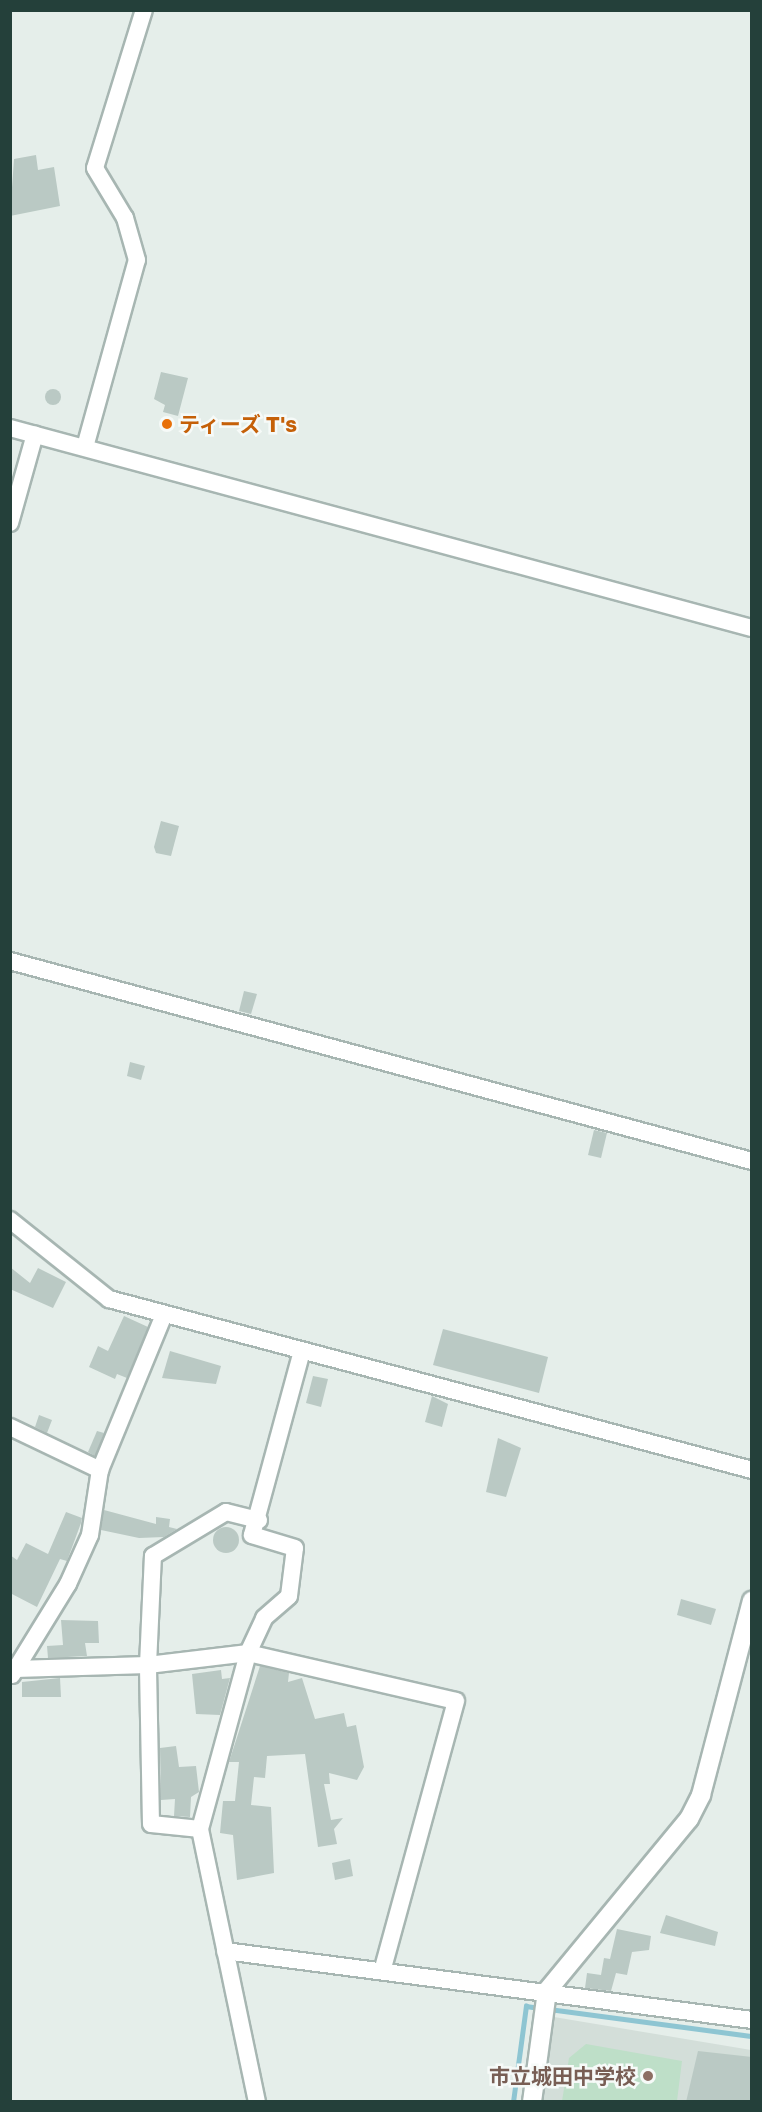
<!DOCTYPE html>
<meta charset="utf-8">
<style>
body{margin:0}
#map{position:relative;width:762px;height:2112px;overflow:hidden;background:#e5eeea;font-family:"Golos Text","Noto Sans JP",sans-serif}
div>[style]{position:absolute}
.built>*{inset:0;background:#d3ded9}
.green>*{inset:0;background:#bedfc8}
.stream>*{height:4.5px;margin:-2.25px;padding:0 2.25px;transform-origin:2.25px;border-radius:2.25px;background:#8ec5d2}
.building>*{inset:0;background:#bac9c4}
.round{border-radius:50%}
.roads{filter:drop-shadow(2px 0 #a7b6b2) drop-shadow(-2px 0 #a7b6b2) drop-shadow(0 2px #a7b6b2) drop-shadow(0 -2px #a7b6b2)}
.street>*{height:16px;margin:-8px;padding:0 8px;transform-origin:8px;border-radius:8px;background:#fff}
.secondary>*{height:18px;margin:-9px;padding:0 9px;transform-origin:9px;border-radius:9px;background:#fff}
.dots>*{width:16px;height:16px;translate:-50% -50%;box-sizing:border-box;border:3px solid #f6faf8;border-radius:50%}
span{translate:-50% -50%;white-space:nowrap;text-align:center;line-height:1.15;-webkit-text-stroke:5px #f6faf8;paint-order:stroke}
.food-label{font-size:21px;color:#c56008;font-weight:700}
.left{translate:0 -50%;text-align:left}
.education-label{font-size:21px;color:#785e54;font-weight:700}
.right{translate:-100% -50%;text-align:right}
.frame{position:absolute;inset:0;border:12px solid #24403a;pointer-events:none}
</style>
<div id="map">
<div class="built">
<div style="clip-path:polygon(554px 2017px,751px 2050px,751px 2101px,542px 2102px)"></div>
</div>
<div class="green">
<div style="clip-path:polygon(586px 2044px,682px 2061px,677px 2101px,562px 2101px,569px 2058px)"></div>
</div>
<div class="stream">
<div style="left:549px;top:2009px;width:205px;rotate:7.6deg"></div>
<div style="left:513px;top:2102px;width:97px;rotate:-82.3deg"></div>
<div style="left:526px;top:2006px;width:15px;rotate:8deg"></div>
</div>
<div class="building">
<div style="clip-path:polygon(36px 155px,38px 170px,54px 167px,60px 206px,10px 216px,14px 159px)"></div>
<div style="clip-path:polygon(161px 372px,188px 378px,178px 416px,163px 412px,165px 405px,154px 399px)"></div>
<div class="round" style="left:45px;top:389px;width:16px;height:16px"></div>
<div style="clip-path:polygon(161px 821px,179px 826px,171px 856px,156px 853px,154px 847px)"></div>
<div style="clip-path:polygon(244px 991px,257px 994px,251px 1014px,239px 1011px)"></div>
<div style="clip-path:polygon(130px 1062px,145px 1066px,141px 1080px,127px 1076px)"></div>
<div style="clip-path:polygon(594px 1130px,607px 1133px,601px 1158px,588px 1155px)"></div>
<div style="clip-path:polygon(10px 1267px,30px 1283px,38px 1268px,66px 1282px,53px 1308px,10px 1289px)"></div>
<div style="clip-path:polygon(124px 1316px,148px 1327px,127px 1378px,117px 1374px,115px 1379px,89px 1367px,98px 1346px,108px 1351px)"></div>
<div style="clip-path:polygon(443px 1329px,548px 1357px,539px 1393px,433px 1365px)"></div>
<div style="clip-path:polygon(170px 1351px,221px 1366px,216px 1384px,162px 1378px)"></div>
<div style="clip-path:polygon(313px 1376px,328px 1379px,321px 1407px,306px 1403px)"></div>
<div style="clip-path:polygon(432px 1396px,448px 1404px,442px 1427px,425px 1422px)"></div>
<div style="clip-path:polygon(39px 1415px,52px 1420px,47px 1433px,35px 1427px)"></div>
<div style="clip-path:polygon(97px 1431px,104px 1433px,95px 1456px,88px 1452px)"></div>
<div style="clip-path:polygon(498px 1438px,521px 1448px,506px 1497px,486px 1492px)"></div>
<div style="clip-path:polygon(104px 1510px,156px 1524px,156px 1517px,170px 1519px,169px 1527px,177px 1529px,164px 1537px,139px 1538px,101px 1530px)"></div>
<div style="clip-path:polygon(66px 1512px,82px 1518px,81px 1523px,67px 1561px,60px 1559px,37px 1607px,10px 1593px,10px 1555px,17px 1560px,26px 1543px,48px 1554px)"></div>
<div class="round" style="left:213px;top:1527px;width:26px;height:26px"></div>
<div style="clip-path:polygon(681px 1599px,716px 1609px,711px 1625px,677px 1615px)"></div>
<div style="clip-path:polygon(61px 1620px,98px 1621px,99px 1643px,85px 1643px,87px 1656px,48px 1658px,47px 1646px,63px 1645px)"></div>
<div style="clip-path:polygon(260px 1666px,289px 1673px,288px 1682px,302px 1678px,315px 1719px,344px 1713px,347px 1727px,356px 1725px,364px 1767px,357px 1780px,329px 1773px,330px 1784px,324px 1784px,331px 1820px,343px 1818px,334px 1829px,337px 1844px,318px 1847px,305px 1754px,267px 1756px,265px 1778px,254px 1777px,251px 1805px,271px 1807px,274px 1873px,237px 1880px,233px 1835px,220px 1833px,223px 1801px,235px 1801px,239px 1762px,229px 1762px)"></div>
<div style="clip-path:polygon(221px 1670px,222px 1679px,230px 1678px,220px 1715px,196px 1714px,192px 1674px)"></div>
<div style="clip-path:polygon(60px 1678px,61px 1697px,22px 1697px,22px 1682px)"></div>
<div style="clip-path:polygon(176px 1746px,179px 1767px,196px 1766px,199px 1792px,191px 1797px,190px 1817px,174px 1816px,175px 1799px,161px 1800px,160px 1748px)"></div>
<div style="clip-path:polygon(350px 1859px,353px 1876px,335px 1880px,332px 1863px)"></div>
<div style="clip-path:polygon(666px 1915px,718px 1932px,715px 1946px,660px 1933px)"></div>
<div style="clip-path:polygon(617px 1929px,651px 1936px,649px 1950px,632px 1952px,627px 1975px,616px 1973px,611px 1991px,585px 1988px,587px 1973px,601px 1975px,604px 1958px,610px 1959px)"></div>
<div style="clip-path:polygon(698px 2051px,752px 2057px,752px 2102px,686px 2102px)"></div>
</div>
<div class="roads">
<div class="street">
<div style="left:10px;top:428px;width:768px;rotate:15.09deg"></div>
<div style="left:85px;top:447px;width:194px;rotate:-74.5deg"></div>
<div style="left:137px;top:260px;width:44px;rotate:-105.9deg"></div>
<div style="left:125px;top:218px;width:58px;rotate:-121deg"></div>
<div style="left:95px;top:168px;width:165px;rotate:-72.8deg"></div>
<div style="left:10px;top:523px;width:92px;rotate:-74.3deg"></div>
<div style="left:10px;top:961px;width:768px;rotate:15.09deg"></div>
<div style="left:10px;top:1220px;width:127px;rotate:38.6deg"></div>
<div style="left:109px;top:1299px;width:665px;rotate:14.89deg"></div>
<div style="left:10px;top:1427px;width:100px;rotate:25.5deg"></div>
<div style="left:15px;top:1669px;width:133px;rotate:-1.7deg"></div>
<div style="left:148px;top:1665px;width:101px;rotate:-6.8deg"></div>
<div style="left:248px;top:1653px;width:213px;rotate:13deg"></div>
<div style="left:456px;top:1701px;width:280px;rotate:105.3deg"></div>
<div style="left:12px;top:1675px;width:107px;rotate:-58.4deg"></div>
<div style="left:68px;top:1584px;width:54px;rotate:-65.8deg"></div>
<div style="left:90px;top:1535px;width:66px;rotate:-81.3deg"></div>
<div style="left:100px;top:1470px;width:165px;rotate:-67.6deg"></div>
<div style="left:200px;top:1829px;width:182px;rotate:-74.7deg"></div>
<div style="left:248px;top:1653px;width:38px;rotate:-65deg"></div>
<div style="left:264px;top:1618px;width:33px;rotate:-41deg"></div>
<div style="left:289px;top:1596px;width:48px;rotate:-82.9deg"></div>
<div style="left:295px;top:1548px;width:45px;rotate:-163.2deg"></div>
<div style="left:252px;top:1535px;width:191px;rotate:-74.8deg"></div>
<div style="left:225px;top:1951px;width:531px;rotate:7.46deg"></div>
<div style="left:257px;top:2102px;width:279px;rotate:-101.8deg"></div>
<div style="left:200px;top:1829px;width:49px;rotate:-174.2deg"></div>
<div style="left:151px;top:1824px;width:159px;rotate:-91.1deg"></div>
<div style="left:148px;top:1665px;width:109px;rotate:-87.4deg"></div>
<div style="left:153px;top:1556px;width:85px;rotate:-31.1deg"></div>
<div style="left:226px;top:1512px;width:34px;rotate:14deg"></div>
</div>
<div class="secondary">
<div style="left:532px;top:2102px;width:112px;rotate:-82.3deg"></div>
<div style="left:547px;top:1991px;width:223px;rotate:-50.5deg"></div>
<div style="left:689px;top:1819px;width:27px;rotate:-63deg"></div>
<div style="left:701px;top:1795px;width:201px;rotate:-75.3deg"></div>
</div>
</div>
<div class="dots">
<div style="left:167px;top:424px;background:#e8710a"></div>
<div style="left:648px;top:2076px;background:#8d6e63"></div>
</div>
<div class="food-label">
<span class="left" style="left:179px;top:424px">ティーズ T's</span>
</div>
<div class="education-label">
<span class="right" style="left:636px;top:2076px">市立城田中学校</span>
</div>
<div class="frame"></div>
</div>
